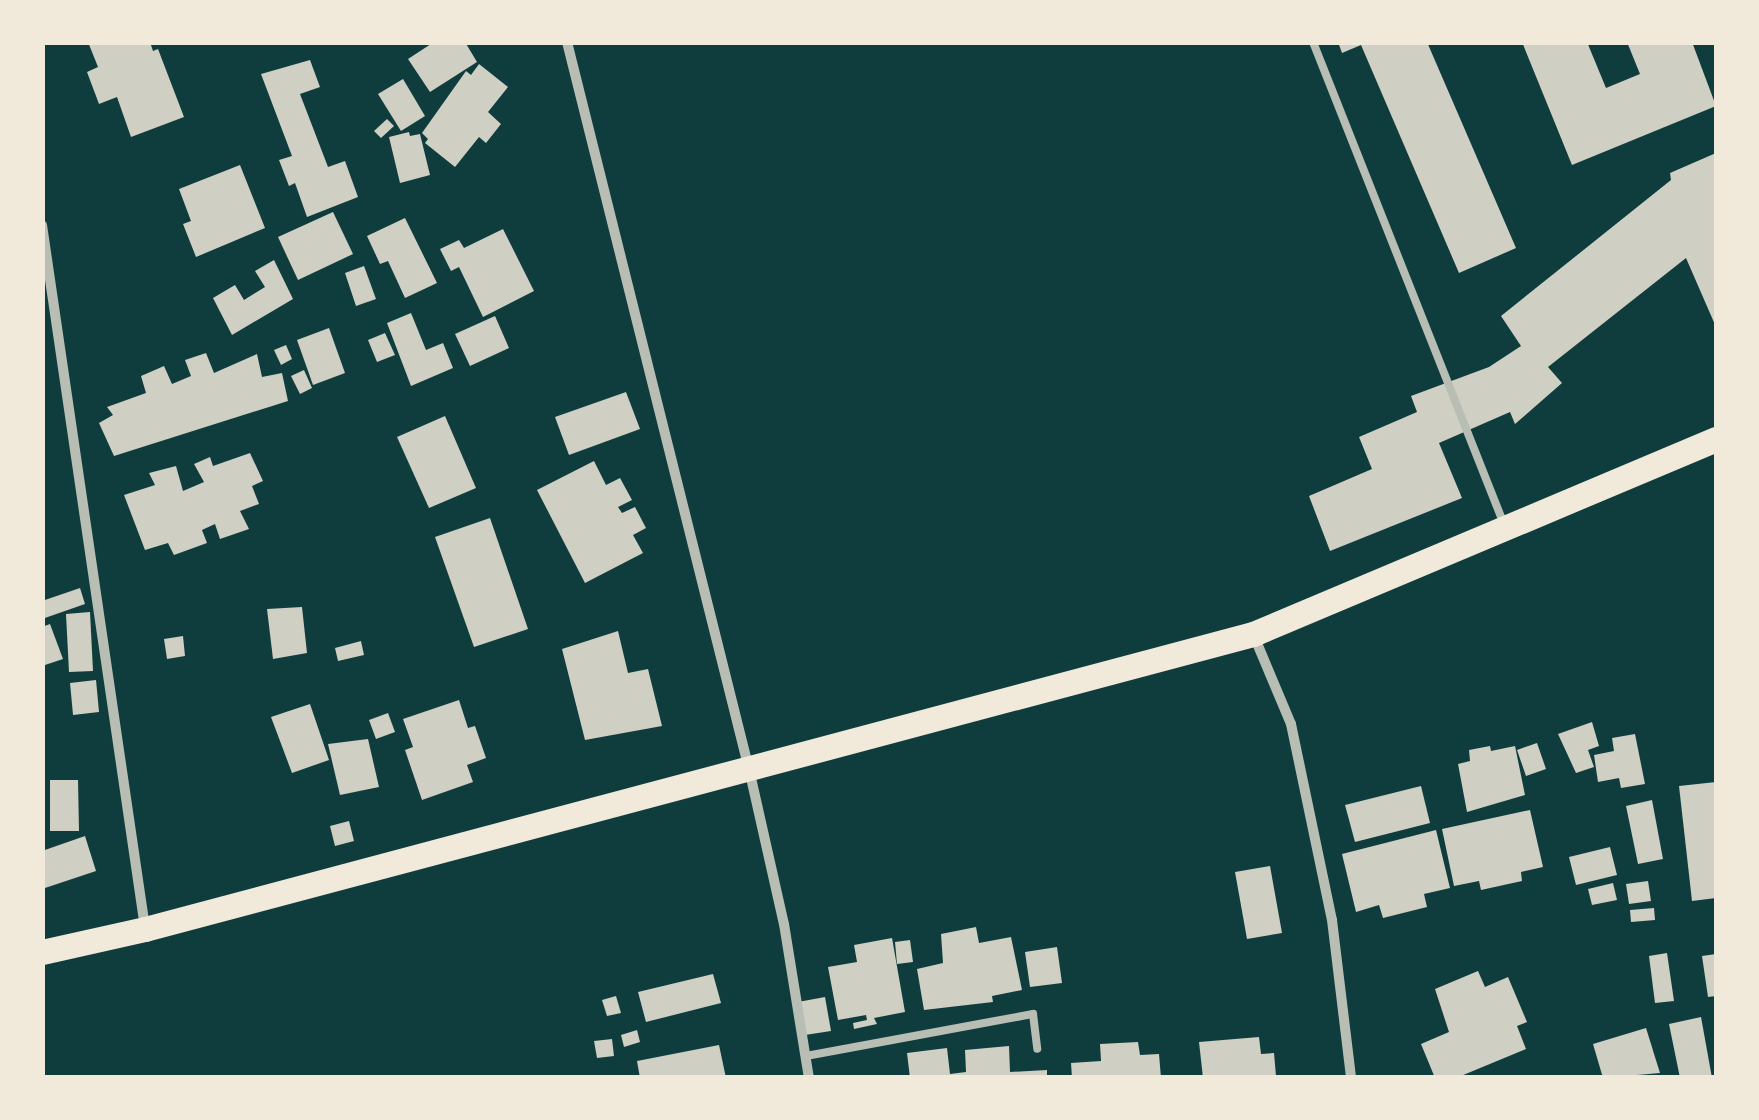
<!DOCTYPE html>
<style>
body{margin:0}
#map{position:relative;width:1759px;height:1120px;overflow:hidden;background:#0f3d3e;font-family:"Fira Sans",sans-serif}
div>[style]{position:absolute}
.building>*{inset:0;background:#cfcfc3}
.service>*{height:8px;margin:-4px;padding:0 4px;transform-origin:4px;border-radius:4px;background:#b8beb3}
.minor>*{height:10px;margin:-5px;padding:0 5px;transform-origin:5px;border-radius:5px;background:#b8beb3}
.primary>*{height:25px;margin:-12.5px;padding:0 12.5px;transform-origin:12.5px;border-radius:12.5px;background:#f1e9da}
span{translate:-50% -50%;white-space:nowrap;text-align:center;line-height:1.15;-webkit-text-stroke:9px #f1e9da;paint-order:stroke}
.frame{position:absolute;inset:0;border:45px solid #f1e9da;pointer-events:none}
</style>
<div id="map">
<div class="building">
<div style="clip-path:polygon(88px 42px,150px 42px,153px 51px,158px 49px,184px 117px,131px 137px,117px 97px,99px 104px,87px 72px,98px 67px)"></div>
<div style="clip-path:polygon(434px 42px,465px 42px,477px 62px,430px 92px,408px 59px)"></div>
<div style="clip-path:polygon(1338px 42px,1427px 42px,1516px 248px,1459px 273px,1361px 45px,1342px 53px)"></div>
<div style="clip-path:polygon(1522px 42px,1587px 42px,1606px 88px,1640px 74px,1627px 42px,1692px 42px,1716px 106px,1572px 165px)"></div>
<div style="clip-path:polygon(310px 60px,320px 87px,300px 94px,328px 167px,345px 161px,358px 197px,307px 217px,295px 183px,289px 186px,279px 160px,292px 156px,261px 74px)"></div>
<div style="clip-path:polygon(479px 64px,508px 87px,488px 112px,501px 124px,486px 143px,479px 137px,455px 167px,425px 143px,428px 139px,422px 133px,466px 71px,471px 75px)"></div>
<div style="clip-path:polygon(403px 79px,425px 116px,401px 131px,378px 94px)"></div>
<div style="clip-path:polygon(387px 119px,394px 126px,381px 138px,374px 131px)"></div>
<div style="clip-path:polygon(409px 132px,410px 136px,420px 134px,430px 175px,400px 183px,389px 137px)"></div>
<div style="clip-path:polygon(1716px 153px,1716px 327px,1686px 258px,1548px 367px,1562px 383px,1515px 424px,1510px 412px,1439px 443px,1462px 498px,1330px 551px,1309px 496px,1372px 469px,1359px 437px,1417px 412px,1411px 396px,1489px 367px,1521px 346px,1501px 316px,1671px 180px,1670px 173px)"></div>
<div style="clip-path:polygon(240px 165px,265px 228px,196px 257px,183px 224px,191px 221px,179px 189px)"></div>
<div style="clip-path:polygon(333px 212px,353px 254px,298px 280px,278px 237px)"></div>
<div style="clip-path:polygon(405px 218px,437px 283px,405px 298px,388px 261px,380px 264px,367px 236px)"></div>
<div style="clip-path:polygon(503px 229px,534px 291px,483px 317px,459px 267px,451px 271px,440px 249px,459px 240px,464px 248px)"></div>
<div style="clip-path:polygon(274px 260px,293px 299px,232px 335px,213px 298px,235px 285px,244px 300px,265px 287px,255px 271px)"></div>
<div style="clip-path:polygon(364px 266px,376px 299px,356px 306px,345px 273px)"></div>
<div style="clip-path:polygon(411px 313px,426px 350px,443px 343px,453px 368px,411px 386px,387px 323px)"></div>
<div style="clip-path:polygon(495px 316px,509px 348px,470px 366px,455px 334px)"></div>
<div style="clip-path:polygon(329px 328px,345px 373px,313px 385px,297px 340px)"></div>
<div style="clip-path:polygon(385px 333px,395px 355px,377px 362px,368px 340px)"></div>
<div style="clip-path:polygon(286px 345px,292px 359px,281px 365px,274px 350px)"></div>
<div style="clip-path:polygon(206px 353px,214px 373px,257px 354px,262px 377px,282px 373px,288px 401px,114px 456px,99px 423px,113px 415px,107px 407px,146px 393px,141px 376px,164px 366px,172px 384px,191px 376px,185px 360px)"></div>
<div style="clip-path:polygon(304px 370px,312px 388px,300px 394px,291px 376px)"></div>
<div style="clip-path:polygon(626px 392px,640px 429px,569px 455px,555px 417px)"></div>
<div style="clip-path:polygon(445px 416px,476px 488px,429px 508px,397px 437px)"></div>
<div style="clip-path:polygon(250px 453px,263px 481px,252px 486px,259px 504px,240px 511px,249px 529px,220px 539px,215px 524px,202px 530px,207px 543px,174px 555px,168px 543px,145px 550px,124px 495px,155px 485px,149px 473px,176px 466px,183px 491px,204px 482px,194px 464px,210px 457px,213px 466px)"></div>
<div style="clip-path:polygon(594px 461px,606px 485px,620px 478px,632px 500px,618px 507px,622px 513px,635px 507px,646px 528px,633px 535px,643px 553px,585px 583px,537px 490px)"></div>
<div style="clip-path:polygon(490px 518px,528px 629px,474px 647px,435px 537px)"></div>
<div style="clip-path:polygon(80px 588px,85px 604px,42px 619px,42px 601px)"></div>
<div style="clip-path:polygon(302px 607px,307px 653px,273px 659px,267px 609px)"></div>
<div style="clip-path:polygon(90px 612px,93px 671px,69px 672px,66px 614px)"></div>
<div style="clip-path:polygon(50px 624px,63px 659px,42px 666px,42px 627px)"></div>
<div style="clip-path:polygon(618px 631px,628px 673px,648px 669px,662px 726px,585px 740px,562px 649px)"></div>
<div style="clip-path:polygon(183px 636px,185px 656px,167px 659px,164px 639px)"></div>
<div style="clip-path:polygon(361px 641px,364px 655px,338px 661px,335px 648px)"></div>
<div style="clip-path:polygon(96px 680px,99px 712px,73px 715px,70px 683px)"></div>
<div style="clip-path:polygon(459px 700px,468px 728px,475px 726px,486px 758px,467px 765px,473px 782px,422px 800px,405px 750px,413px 747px,403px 719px)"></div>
<div style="clip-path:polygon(310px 704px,329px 760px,292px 773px,271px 717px)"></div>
<div style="clip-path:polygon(388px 713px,395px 732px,376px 739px,369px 720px)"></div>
<div style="clip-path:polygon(1592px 722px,1599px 746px,1588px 750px,1594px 767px,1576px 773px,1558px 734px)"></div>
<div style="clip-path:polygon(1635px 734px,1645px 784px,1621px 788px,1619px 778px,1598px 782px,1594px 755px,1614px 751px,1612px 738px)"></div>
<div style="clip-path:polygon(368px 739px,379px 787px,340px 795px,328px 744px)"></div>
<div style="clip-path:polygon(1537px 743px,1546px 769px,1526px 776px,1517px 750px)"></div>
<div style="clip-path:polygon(1490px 746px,1491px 751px,1515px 746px,1525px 795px,1467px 812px,1458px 764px,1470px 761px,1469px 750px)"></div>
<div style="clip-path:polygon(50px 780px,78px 780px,79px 831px,50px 831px)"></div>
<div style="clip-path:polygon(1716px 782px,1716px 898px,1692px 901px,1679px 786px)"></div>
<div style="clip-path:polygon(1421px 786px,1430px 823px,1355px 842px,1345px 805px)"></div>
<div style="clip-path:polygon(1652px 800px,1663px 859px,1638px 864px,1626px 806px)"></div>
<div style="clip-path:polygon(1530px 810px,1543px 867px,1521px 872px,1522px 881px,1481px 890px,1479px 881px,1454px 886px,1442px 829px)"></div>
<div style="clip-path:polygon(349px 821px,354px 841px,335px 846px,330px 826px)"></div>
<div style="clip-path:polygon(1436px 830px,1450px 888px,1424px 894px,1427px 907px,1383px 918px,1379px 905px,1356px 912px,1342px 854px)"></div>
<div style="clip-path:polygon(85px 836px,96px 871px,42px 889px,42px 851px)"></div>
<div style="clip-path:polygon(1610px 847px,1617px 875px,1576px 885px,1569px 857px)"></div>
<div style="clip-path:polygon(1270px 866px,1282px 933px,1247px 939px,1235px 872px)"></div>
<div style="clip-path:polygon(1648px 881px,1651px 901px,1629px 904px,1626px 884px)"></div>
<div style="clip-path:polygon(1613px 883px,1617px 900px,1592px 905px,1588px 889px)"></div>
<div style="clip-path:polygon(1654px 908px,1655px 920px,1631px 922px,1630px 910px)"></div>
<div style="clip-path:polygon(976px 927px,979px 943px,1011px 937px,1022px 990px,992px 996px,993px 1002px,924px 1010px,917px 969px,943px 963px,941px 934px)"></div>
<div style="clip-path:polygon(892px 938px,905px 1012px,874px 1018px,877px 1024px,854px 1029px,853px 1023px,867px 1020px,866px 1015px,838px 1020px,828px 967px,857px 962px,854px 945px)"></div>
<div style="clip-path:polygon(910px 940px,913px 962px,897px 964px,895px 942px)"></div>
<div style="clip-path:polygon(1057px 947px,1062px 983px,1030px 987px,1025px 952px)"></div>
<div style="clip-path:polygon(1667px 953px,1674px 1001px,1655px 1003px,1649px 956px)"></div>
<div style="clip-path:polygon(1716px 954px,1716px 996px,1708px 997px,1702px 956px)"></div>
<div style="clip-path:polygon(1478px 971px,1485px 987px,1508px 977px,1527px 1022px,1517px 1026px,1526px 1049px,1456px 1078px,1435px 1078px,1421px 1044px,1449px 1032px,1435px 989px)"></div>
<div style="clip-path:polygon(713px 974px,721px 1003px,646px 1022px,638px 992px)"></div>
<div style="clip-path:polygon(616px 996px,621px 1013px,607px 1016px,602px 1000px)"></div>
<div style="clip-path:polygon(825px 997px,831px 1031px,805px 1035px,798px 1002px)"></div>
<div style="clip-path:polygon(1701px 1017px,1712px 1078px,1680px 1078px,1669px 1024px)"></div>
<div style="clip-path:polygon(1646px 1028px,1660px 1073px,1603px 1078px,1593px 1044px)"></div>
<div style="clip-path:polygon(637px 1030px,640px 1042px,624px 1047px,621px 1035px)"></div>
<div style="clip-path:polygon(1259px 1037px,1261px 1054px,1274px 1053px,1276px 1076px,1203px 1078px,1199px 1042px)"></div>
<div style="clip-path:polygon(612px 1039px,614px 1056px,597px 1058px,594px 1041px)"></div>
<div style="clip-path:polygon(1138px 1042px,1140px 1055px,1159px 1054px,1161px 1078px,1072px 1078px,1071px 1063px,1101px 1061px,1100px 1044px)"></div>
<div style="clip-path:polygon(719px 1045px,726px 1078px,640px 1078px,637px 1061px)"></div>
<div style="clip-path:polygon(1009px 1046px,1010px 1072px,1047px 1070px,1047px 1078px,910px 1078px,907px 1053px,947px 1048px,950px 1074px,966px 1072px,965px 1050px)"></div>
</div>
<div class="service">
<div style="left:1313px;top:42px;width:516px;rotate:68.4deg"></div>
<div style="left:806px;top:1056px;width:231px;rotate:-10.5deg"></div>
<div style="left:1033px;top:1014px;width:35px;rotate:83deg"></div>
</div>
<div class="minor">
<div style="left:567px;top:42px;width:749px;rotate:75.95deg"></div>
<div style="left:749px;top:769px;width:159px;rotate:77.3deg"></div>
<div style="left:784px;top:924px;width:156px;rotate:80.8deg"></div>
<div style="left:42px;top:225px;width:711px;rotate:81.66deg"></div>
<div style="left:1254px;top:636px;width:95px;rotate:67.2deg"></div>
<div style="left:1291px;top:724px;width:200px;rotate:78.2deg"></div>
<div style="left:1332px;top:920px;width:159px;rotate:83.1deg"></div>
</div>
<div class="primary">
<div style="left:42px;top:952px;width:106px;rotate:-12.6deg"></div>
<div style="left:145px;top:929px;width:1147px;rotate:-14.91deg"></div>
<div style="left:1253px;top:634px;width:502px;rotate:-22.84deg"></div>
</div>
<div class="frame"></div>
</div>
